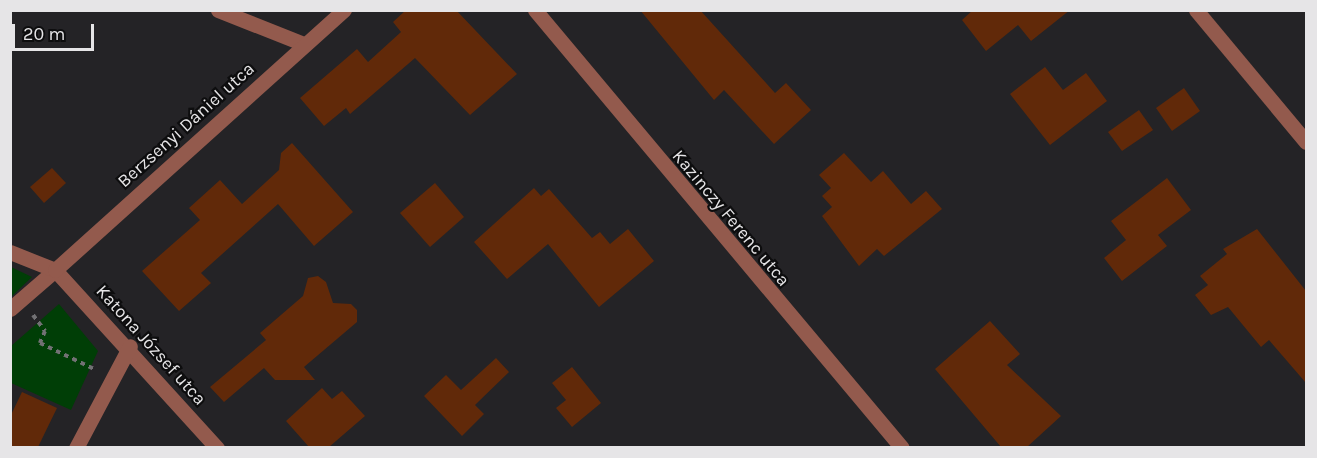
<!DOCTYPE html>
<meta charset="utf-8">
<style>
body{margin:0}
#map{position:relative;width:1317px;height:458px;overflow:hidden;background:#242326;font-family:Karla,sans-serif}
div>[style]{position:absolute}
.green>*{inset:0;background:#003e06}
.building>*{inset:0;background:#612909}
.path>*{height:4px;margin-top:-2px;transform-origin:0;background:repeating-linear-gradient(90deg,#727174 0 4.5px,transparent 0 9px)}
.service>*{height:15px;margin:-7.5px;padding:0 7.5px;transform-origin:7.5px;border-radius:7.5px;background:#935a4d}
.minor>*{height:15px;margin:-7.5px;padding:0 7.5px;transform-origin:7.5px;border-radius:7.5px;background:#935a4d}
span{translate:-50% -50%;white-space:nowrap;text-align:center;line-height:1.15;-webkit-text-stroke:4.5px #0d0d0e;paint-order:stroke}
.street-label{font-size:18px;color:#e6e5e7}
.frame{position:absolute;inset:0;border:12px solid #e6e5e7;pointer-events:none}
.scale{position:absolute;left:12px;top:24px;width:82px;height:27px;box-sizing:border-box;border:3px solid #e6e5e7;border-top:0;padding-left:8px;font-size:18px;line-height:21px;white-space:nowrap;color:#e6e5e7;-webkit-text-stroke:4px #0d0d0e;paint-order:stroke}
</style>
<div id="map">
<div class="green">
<div style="clip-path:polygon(11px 267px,32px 277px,11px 297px)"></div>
<div style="clip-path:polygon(59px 304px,98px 351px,71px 410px,11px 383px,11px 346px)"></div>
</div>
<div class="building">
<div style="clip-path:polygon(406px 10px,456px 10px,517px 74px,470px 115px,415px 58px,350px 114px,346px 108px,324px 126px,300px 98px,357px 49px,368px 62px,401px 32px,393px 22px)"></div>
<div style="clip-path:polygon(640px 10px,700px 10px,775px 93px,786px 83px,811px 110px,774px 144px,724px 90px,714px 100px)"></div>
<div style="clip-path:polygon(973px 10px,1070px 10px,1031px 41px,1018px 25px,986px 51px,962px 20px)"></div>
<div style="clip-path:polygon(1045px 67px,1063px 90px,1086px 73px,1107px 101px,1050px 145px,1010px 94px)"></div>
<div style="clip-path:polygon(1184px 88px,1200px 111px,1172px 131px,1156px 108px)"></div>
<div style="clip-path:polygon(1139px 110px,1153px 130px,1122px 151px,1108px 132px)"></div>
<div style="clip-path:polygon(292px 143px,353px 212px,314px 246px,278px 204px,201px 273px,211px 283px,179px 311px,142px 271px,200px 220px,189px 208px,220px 180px,242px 204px,279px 170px,281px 153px)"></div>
<div style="clip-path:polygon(844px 153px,871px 182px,883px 171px,911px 204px,926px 191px,942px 209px,884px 256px,877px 249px,859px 266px,822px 216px,832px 207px,822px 196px,831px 188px,819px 175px)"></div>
<div style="clip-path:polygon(52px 168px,66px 183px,44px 203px,30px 187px)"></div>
<div style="clip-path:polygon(1167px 178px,1191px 210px,1158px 235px,1167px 246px,1122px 281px,1104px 258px,1126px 240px,1111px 221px)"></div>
<div style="clip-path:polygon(435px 183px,464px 217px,430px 247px,400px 213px)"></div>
<div style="clip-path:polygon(534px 188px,541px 196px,549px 189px,592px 238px,600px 232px,610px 244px,628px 229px,654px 261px,599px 307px,548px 244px,507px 279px,474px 242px)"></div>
<div style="clip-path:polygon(1257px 229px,1306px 291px,1306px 383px,1269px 340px,1261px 347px,1228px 307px,1211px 315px,1195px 295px,1208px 285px,1200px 276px,1227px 254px,1223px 249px)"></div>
<div style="clip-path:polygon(318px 276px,326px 282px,333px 303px,351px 304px,357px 310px,357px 322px,304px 367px,315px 380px,275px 380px,264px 368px,224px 402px,210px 387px,266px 340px,260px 333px,303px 296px,308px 278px)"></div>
<div style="clip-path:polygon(990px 321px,1020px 354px,1007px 365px,1061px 416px,1027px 447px,1001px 447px,935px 369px)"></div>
<div style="clip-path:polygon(496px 358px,509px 372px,475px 405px,484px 414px,462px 436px,424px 396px,446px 375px,461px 390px)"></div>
<div style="clip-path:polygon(572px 367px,601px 403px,572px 427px,556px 408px,566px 400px,552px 383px)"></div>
<div style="clip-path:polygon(322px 388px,332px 399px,342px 391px,365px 416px,329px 447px,309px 447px,286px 421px)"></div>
<div style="clip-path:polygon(22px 392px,57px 408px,38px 447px,10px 447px,10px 417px)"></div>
</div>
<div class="path">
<div style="left:33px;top:315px;width:20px;rotate:53deg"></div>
<div style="left:45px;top:331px;width:13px;rotate:113deg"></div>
<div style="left:40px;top:343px;width:60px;rotate:25.7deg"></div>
</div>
<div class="service">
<div style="left:10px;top:309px;width:60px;rotate:-40.9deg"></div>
</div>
<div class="minor">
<div style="left:218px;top:10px;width:92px;rotate:21.6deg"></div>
<div style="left:535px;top:10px;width:571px;rotate:50.04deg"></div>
<div style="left:1196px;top:10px;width:172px;rotate:50.2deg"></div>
<div style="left:10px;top:252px;width:48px;rotate:21.8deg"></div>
<div style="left:55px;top:270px;width:241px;rotate:47.7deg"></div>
<div style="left:55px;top:270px;width:389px;rotate:-42deg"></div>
<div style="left:76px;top:448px;width:115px;rotate:-62.1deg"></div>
</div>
<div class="street-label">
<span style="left:186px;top:125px;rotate:-42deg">Berzsenyi Dániel utca</span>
<span style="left:731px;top:218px;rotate:50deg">Kazinczy Ferenc utca</span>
<span style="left:151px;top:345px;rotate:48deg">Katona József utca</span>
</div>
<div class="frame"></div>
<div class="scale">20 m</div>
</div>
